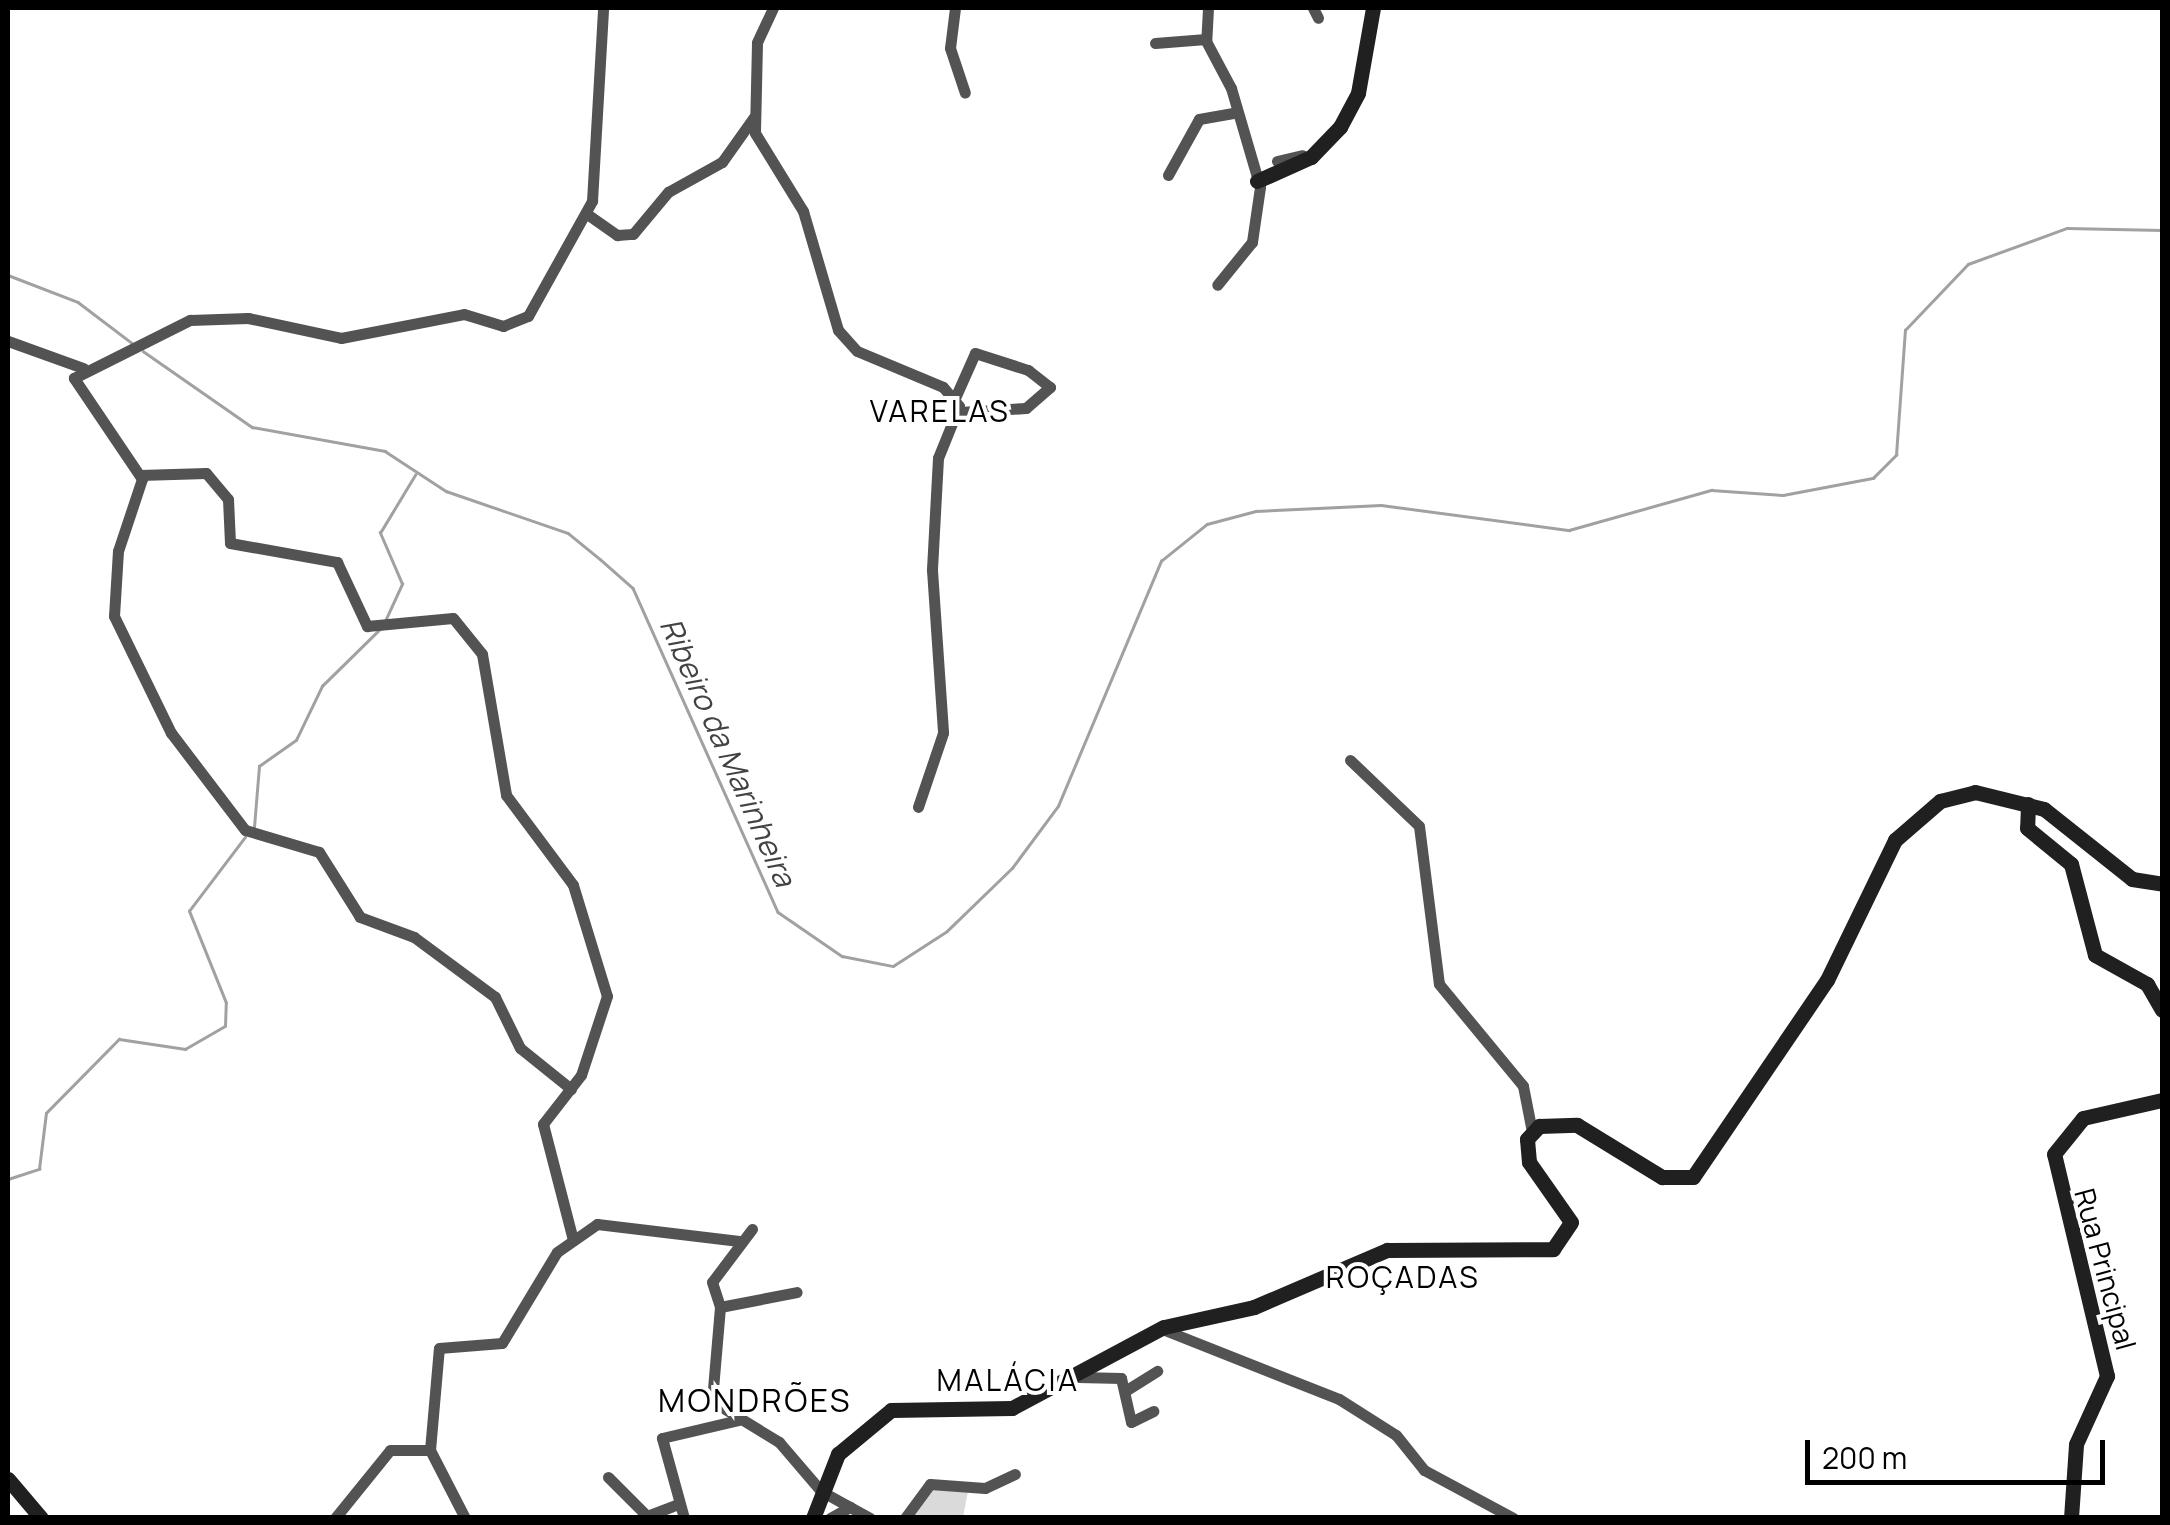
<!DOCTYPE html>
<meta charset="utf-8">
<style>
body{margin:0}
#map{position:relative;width:2170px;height:1525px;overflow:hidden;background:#fff;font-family:Manrope,sans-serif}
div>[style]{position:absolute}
.green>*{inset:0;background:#dadada}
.stream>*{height:2.5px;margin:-1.25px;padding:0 1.25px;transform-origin:1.25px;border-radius:1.25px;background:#a1a1a1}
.street>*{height:11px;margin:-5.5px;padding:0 5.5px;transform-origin:5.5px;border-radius:5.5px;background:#535353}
.secondary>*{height:15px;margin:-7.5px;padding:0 7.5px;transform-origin:7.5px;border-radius:7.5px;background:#202020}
span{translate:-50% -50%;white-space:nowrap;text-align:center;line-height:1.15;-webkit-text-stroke:8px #fff;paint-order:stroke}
.street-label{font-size:28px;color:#000}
.neighbourhood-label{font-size:30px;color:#000;letter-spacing:2.5px}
.water-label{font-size:30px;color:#424242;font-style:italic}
.quarter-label{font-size:32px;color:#000;letter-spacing:2.5px}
.frame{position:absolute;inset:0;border:10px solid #000;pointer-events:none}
.scale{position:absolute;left:1805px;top:1440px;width:300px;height:45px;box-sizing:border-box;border:5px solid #000;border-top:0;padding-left:12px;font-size:30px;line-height:35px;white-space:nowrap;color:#000;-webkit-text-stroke:8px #fff;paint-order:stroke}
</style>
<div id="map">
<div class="green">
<div style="clip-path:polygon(930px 1487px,968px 1491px,963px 1517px,910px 1518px)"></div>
</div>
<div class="stream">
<div style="left:8px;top:275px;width:75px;rotate:21.1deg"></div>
<div style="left:78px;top:302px;width:68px;rotate:37.2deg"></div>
<div style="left:143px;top:351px;width:133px;rotate:34.9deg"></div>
<div style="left:252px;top:427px;width:135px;rotate:10.2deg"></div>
<div style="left:385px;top:451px;width:73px;rotate:33.3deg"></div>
<div style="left:446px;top:491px;width:129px;rotate:19deg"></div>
<div style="left:568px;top:533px;width:41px;rotate:39.1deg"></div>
<div style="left:600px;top:559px;width:44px;rotate:41.3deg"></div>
<div style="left:633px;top:588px;width:355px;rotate:65.9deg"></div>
<div style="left:778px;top:912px;width:78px;rotate:34.5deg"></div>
<div style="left:842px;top:956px;width:52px;rotate:11.1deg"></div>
<div style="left:893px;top:966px;width:64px;rotate:-32.9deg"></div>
<div style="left:947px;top:931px;width:91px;rotate:-44.1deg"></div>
<div style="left:1012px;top:868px;width:77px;rotate:-53.4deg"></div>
<div style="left:1058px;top:806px;width:266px;rotate:-67.2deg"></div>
<div style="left:1161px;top:561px;width:59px;rotate:-38.8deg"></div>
<div style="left:1207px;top:524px;width:51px;rotate:-14.9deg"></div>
<div style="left:1256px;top:511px;width:125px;rotate:-2.7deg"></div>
<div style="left:1381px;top:505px;width:190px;rotate:7.6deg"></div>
<div style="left:1569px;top:530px;width:148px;rotate:-15.7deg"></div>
<div style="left:1711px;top:490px;width:72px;rotate:4deg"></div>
<div style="left:1783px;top:495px;width:92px;rotate:-10.7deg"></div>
<div style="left:1873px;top:478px;width:33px;rotate:-45deg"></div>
<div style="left:1896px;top:455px;width:125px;rotate:-85.9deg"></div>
<div style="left:1905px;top:330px;width:91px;rotate:-46.3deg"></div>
<div style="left:1968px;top:264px;width:105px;rotate:-20deg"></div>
<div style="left:2067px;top:228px;width:95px;rotate:1.2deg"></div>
<div style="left:385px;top:621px;width:41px;rotate:-65.3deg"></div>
<div style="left:402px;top:584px;width:56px;rotate:-113.3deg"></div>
<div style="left:380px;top:533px;width:68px;rotate:-58.9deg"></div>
<div style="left:254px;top:827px;width:61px;rotate:-85.3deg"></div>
<div style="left:259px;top:766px;width:45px;rotate:-35.1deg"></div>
<div style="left:296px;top:740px;width:60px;rotate:-64.3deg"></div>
<div style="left:322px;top:686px;width:83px;rotate:-44.5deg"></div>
<div style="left:8px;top:1179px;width:33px;rotate:-18deg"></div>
<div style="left:39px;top:1169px;width:56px;rotate:-82.9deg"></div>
<div style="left:46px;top:1113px;width:104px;rotate:-45.4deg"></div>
<div style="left:119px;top:1039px;width:67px;rotate:8.6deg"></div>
<div style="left:185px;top:1049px;width:46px;rotate:-29.9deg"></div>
<div style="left:225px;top:1026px;width:23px;rotate:-88deg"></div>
<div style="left:226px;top:1003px;width:99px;rotate:-111.9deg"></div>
<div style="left:189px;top:911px;width:93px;rotate:-52.9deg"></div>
</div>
<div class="street">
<div style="left:773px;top:8px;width:38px;rotate:115deg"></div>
<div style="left:757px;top:43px;width:90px;rotate:91.3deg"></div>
<div style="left:755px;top:133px;width:92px;rotate:58.4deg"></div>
<div style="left:803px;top:211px;width:124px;rotate:73.6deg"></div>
<div style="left:838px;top:330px;width:28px;rotate:48deg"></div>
<div style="left:857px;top:351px;width:93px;rotate:22.7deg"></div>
<div style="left:943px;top:387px;width:25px;rotate:50deg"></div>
<div style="left:959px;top:406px;width:56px;rotate:112deg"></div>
<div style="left:938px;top:458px;width:112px;rotate:93.1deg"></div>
<div style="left:932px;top:570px;width:163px;rotate:86.1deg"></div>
<div style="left:943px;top:733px;width:78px;rotate:108.7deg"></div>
<div style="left:955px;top:8px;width:40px;rotate:97.1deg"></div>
<div style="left:950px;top:48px;width:47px;rotate:71.6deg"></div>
<div style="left:1208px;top:8px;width:33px;rotate:93deg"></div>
<div style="left:1206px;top:41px;width:53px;rotate:62deg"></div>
<div style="left:1231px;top:88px;width:103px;rotate:73.7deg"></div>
<div style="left:1260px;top:187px;width:56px;rotate:98.3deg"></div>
<div style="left:1252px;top:242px;width:55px;rotate:129.1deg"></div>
<div style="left:1313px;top:8px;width:11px;rotate:63deg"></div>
<div style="left:1155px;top:43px;width:51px;rotate:-4.5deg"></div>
<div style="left:1277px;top:161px;width:26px;rotate:-13deg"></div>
<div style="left:1168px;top:175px;width:64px;rotate:-61deg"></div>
<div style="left:1199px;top:119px;width:36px;rotate:-10deg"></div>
<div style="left:587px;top:214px;width:37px;rotate:35deg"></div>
<div style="left:617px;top:235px;width:16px;rotate:-4deg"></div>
<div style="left:633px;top:234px;width:55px;rotate:-50.2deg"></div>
<div style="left:668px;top:192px;width:62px;rotate:-29.1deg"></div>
<div style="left:722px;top:162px;width:55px;rotate:-54.6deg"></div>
<div style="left:8px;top:341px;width:80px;rotate:19.8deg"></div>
<div style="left:955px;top:398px;width:49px;rotate:-66deg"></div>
<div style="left:975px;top:353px;width:56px;rotate:17.8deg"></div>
<div style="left:1028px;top:370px;width:28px;rotate:38deg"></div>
<div style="left:1050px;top:387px;width:32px;rotate:139deg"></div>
<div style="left:1026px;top:408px;width:67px;rotate:176.6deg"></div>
<div style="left:140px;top:475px;width:66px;rotate:-1.7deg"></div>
<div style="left:206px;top:473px;width:34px;rotate:50deg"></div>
<div style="left:228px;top:499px;width:44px;rotate:87.4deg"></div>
<div style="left:230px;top:543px;width:109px;rotate:10.1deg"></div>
<div style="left:337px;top:562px;width:71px;rotate:64.9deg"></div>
<div style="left:367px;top:626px;width:86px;rotate:-5.3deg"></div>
<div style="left:453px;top:618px;width:46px;rotate:51.1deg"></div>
<div style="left:482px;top:654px;width:143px;rotate:80.3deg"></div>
<div style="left:506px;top:795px;width:112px;rotate:53.3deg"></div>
<div style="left:573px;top:885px;width:116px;rotate:73deg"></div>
<div style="left:607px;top:996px;width:83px;rotate:108.2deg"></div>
<div style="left:581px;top:1075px;width:62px;rotate:127.8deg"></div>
<div style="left:543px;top:1124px;width:120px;rotate:75.5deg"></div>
<div style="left:1350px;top:760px;width:95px;rotate:43.7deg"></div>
<div style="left:1419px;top:826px;width:159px;rotate:82.8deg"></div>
<div style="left:1439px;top:984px;width:132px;rotate:50.5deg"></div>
<div style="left:1523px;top:1086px;width:47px;rotate:78.9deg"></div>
<div style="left:571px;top:1089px;width:65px;rotate:-141.2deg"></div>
<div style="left:520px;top:1048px;width:57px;rotate:-116.1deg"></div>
<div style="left:495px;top:997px;width:101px;rotate:-143.5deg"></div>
<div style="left:414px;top:937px;width:58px;rotate:-159.7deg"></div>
<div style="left:360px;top:917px;width:77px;rotate:-122.2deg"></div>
<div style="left:319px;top:852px;width:77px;rotate:-163.4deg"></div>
<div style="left:245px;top:830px;width:122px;rotate:-127.3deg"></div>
<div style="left:171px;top:733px;width:130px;rotate:-116deg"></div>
<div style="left:114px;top:616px;width:65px;rotate:-86.5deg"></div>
<div style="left:118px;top:551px;width:76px;rotate:-71.6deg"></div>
<div style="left:142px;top:479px;width:122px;rotate:-124deg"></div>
<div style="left:74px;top:378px;width:130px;rotate:-26.6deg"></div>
<div style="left:190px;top:320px;width:58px;rotate:-2deg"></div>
<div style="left:248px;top:318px;width:95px;rotate:12.1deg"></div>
<div style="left:341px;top:338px;width:125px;rotate:-11deg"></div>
<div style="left:464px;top:314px;width:41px;rotate:17.1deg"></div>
<div style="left:503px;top:326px;width:27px;rotate:-22deg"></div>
<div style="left:528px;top:316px;width:132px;rotate:-60.9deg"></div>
<div style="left:592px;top:201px;width:193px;rotate:-86.7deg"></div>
<div style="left:752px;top:1229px;width:66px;rotate:127deg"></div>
<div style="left:712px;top:1282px;width:26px;rotate:72deg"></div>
<div style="left:720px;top:1307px;width:94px;rotate:94.9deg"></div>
<div style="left:712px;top:1401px;width:79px;rotate:31.5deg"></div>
<div style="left:779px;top:1442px;width:65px;rotate:49.4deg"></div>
<div style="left:821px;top:1491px;width:56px;rotate:28.9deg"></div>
<div style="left:720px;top:1307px;width:78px;rotate:-11deg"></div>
<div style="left:1162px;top:1329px;width:190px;rotate:21.6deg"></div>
<div style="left:1339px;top:1399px;width:67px;rotate:32.3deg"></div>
<div style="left:1396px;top:1435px;width:45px;rotate:51.3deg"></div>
<div style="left:1424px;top:1470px;width:101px;rotate:28.3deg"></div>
<div style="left:1078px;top:1377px;width:43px;rotate:1.3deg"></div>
<div style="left:1121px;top:1378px;width:45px;rotate:77.2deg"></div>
<div style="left:1131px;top:1422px;width:25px;rotate:-26deg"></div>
<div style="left:1125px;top:1391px;width:38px;rotate:-32deg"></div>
<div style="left:608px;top:1477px;width:55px;rotate:45deg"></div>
<div style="left:647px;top:1516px;width:31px;rotate:-21deg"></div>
<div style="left:335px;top:1518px;width:87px;rotate:-51deg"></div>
<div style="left:390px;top:1450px;width:40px"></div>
<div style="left:465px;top:1518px;width:76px;rotate:-117.2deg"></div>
<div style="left:430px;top:1450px;width:102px;rotate:-85deg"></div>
<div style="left:439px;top:1348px;width:63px;rotate:-4.5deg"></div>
<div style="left:502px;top:1343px;width:106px;rotate:-58.9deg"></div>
<div style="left:557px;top:1252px;width:49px;rotate:-35deg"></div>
<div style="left:597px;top:1224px;width:143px;rotate:6.8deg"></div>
<div style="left:684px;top:1518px;width:83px;rotate:-105.4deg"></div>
<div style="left:662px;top:1438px;width:79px;rotate:-13.2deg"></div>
<div style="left:830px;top:1518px;width:23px;rotate:-29deg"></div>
<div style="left:905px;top:1518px;width:42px;rotate:-53.7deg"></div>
<div style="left:930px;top:1484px;width:55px;rotate:4.2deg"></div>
<div style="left:985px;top:1488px;width:33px;rotate:-25deg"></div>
</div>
<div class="secondary">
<div style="left:1257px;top:181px;width:59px;rotate:-24deg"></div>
<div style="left:1311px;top:157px;width:42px;rotate:-46deg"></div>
<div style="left:1340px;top:127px;width:38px;rotate:-62deg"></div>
<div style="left:1358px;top:93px;width:86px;rotate:-80deg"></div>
<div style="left:2028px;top:804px;width:24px;rotate:92deg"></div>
<div style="left:2027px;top:828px;width:57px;rotate:39.3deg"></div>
<div style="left:2071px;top:864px;width:94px;rotate:75.2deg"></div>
<div style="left:2095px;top:955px;width:60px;rotate:29.1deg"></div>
<div style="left:2147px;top:984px;width:30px;rotate:60deg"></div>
<div style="left:8px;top:1479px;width:51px;rotate:49.8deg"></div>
<div style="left:813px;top:1518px;width:69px;rotate:-68.7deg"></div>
<div style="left:838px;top:1454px;width:69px;rotate:-39.7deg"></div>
<div style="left:891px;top:1410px;width:121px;rotate:-0.9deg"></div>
<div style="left:1012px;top:1408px;width:172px;rotate:-28.1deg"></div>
<div style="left:1164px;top:1327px;width:92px;rotate:-12.5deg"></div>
<div style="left:1254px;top:1307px;width:145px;rotate:-23.2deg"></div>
<div style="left:1387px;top:1250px;width:166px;rotate:-0.3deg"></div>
<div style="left:1553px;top:1249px;width:32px;rotate:-56deg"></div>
<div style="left:1571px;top:1222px;width:73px;rotate:-125deg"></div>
<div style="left:1529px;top:1162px;width:23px;rotate:-95deg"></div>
<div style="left:1527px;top:1139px;width:18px;rotate:-47deg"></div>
<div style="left:1539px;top:1126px;width:38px;rotate:-2deg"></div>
<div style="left:1577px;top:1125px;width:100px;rotate:31.5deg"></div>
<div style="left:1662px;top:1177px;width:31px"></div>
<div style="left:1693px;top:1177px;width:238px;rotate:-55.8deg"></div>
<div style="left:1827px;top:980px;width:156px;rotate:-64.1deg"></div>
<div style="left:1895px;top:840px;width:60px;rotate:-40.9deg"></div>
<div style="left:1940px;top:801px;width:36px;rotate:-14deg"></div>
<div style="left:1975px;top:792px;width:71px;rotate:13.8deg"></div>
<div style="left:2044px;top:809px;width:112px;rotate:38.5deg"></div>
<div style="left:2132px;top:879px;width:30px;rotate:9deg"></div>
<div style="left:2071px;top:1518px;width:74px;rotate:-86.1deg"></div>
<div style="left:2076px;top:1444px;width:75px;rotate:-65.5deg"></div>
<div style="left:2107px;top:1376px;width:228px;rotate:-103.4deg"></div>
<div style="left:2054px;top:1154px;width:46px;rotate:-51.1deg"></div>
<div style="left:2083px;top:1118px;width:81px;rotate:-12.8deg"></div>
</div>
<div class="street-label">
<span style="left:2106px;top:1269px;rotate:75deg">Rua Principal</span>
</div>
<div class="neighbourhood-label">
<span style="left:940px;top:411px">VARELAS</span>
<span style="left:1403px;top:1277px">ROÇADAS</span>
<span style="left:1008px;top:1380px">MALÁCIA</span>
</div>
<div class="water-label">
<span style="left:728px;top:752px;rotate:66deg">Ribeiro da Marinheira</span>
</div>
<div class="quarter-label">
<span style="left:755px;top:1400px">MONDRÕES</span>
</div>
<div class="frame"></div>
<div class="scale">200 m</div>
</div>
